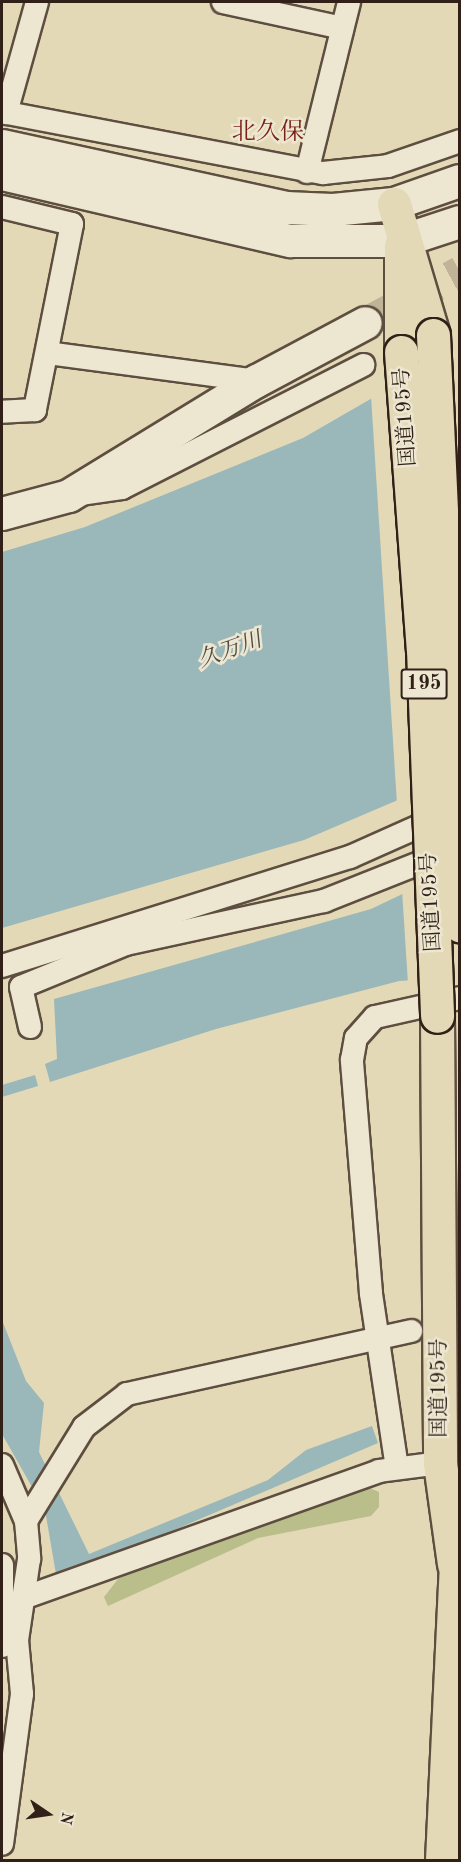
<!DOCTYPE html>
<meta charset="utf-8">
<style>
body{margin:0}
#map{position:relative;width:461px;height:1862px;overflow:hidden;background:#e3d9b7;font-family:"Old Standard TT","Noto Serif JP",serif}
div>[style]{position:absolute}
.green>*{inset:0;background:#babe8a}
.water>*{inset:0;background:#9ab7b9}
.pier>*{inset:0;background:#e3d9b7}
.secondary-tunnel>*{height:32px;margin-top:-16px;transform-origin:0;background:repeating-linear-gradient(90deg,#bfb497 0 32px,transparent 0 48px)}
.roads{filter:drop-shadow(2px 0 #5d4e40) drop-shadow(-2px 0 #5d4e40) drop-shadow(0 2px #5d4e40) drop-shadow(0 -2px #5d4e40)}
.street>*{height:22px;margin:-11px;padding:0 11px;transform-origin:11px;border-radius:11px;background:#ede6d0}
.secondary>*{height:32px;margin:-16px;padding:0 16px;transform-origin:16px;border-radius:16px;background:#ede6d0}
.highway>*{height:33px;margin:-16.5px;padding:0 16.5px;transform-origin:16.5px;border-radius:16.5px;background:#e3d9b7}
.bridges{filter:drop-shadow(2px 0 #302018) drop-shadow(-2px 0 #302018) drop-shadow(0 2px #302018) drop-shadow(0 -2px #302018)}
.highway-bridge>*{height:33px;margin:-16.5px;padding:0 16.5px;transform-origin:16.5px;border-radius:16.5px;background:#e3d9b7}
span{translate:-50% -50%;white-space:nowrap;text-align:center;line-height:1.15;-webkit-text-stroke:5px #ede6d0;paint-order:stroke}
.shield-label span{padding:2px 4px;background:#ede6d0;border:2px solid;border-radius:4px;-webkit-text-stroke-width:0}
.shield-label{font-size:20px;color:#302018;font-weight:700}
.street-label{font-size:21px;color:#302018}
.water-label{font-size:22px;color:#504d48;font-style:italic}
.quarter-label{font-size:24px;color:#7a1f14}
.frame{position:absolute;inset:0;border:3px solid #302018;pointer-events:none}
.north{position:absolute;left:18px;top:1784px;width:60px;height:60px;-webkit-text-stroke:4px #ede6d0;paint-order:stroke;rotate:103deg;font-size:16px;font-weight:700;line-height:24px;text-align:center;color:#302018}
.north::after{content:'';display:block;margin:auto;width:21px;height:27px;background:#302018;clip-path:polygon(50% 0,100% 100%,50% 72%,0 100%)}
</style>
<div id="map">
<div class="green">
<div style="clip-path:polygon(365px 1486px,379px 1492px,379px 1507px,371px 1516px,258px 1538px,108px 1606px,104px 1597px,118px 1579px,174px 1553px)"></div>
</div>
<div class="water">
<div style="clip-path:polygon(459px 348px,459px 774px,304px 840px,2px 928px,2px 552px,85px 527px,303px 438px)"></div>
<div style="clip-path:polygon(459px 867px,459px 977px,399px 981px,216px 1029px,50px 1082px,45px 1064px,57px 1059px,54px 999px,371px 909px)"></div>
<div style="clip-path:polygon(35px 1075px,38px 1086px,2px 1097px,2px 1085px)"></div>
<div style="clip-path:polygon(2px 1320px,26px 1381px,44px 1403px,39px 1452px,89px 1554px,268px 1480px,306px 1450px,372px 1426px,378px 1443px,57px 1580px,45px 1510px,2px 1434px)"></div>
</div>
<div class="pier">
<div style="clip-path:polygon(460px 345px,460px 778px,397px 804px,371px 396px)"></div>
<div style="clip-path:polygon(460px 864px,460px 980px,408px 984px,402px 890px)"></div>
</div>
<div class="secondary-tunnel">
<div style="left:366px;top:323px;width:107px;rotate:-28.5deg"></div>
</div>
<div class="roads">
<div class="street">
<div style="left:223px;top:2px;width:122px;rotate:12.3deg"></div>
<div style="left:2px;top:112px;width:327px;rotate:10.8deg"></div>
<div style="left:323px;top:173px;width:65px;rotate:-6.1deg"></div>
<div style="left:388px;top:166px;width:76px;rotate:-19.1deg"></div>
<div style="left:6px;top:113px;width:115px;rotate:-74.4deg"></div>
<div style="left:307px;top:172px;width:175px;rotate:-76.1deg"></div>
<div style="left:2px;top:207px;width:72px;rotate:13.7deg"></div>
<div style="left:72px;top:224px;width:190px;rotate:101.3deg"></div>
<div style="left:35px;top:410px;width:33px;rotate:177deg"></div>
<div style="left:48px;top:353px;width:211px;rotate:7.6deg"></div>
<div style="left:80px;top:494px;width:42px;rotate:-8.1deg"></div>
<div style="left:122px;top:488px;width:271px;rotate:-27deg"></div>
<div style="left:2px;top:966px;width:365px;rotate:-17.4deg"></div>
<div style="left:350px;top:857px;width:98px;rotate:-24deg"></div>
<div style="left:30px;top:1027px;width:41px;rotate:-102.7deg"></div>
<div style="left:21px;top:987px;width:113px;rotate:-22.3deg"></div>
<div style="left:126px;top:944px;width:203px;rotate:-12.3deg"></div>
<div style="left:324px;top:901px;width:127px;rotate:-21.7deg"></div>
<div style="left:2px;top:1465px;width:61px;rotate:66.8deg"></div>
<div style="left:26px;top:1521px;width:38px;rotate:85deg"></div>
<div style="left:29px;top:1559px;width:82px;rotate:98.4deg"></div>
<div style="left:17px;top:1640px;width:54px;rotate:84.7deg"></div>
<div style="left:22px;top:1694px;width:151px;rotate:97.6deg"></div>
<div style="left:397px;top:1468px;width:177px;rotate:-98.5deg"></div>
<div style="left:371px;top:1293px;width:234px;rotate:-94.7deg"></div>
<div style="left:352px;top:1060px;width:22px;rotate:-80deg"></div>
<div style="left:356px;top:1038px;width:28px;rotate:-48deg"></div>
<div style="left:375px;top:1017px;width:87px;rotate:-12.6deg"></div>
<div style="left:26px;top:1521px;width:110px;rotate:-58.3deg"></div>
<div style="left:84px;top:1427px;width:54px;rotate:-37.5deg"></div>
<div style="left:127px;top:1394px;width:291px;rotate:-12.5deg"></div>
<div style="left:2px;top:1565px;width:81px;rotate:90deg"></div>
<div style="left:26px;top:1597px;width:375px;rotate:-19.6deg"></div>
<div style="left:379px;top:1471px;width:62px;rotate:-7.5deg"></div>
</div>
<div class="secondary">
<div style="left:2px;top:146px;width:291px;rotate:12.3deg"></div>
<div style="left:286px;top:208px;width:47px;rotate:2.4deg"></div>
<div style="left:333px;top:210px;width:61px;rotate:-5.6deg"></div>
<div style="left:394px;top:204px;width:70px;rotate:-19.2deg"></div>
<div style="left:2px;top:174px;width:297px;rotate:13.1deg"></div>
<div style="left:291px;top:241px;width:111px"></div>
<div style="left:402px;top:241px;width:61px;rotate:-18.1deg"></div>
<div style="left:2px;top:514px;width:69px;rotate:-15deg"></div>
<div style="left:69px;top:496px;width:220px;rotate:-31.5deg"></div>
<div style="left:257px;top:381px;width:123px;rotate:-28deg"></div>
</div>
<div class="highway">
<div style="left:394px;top:204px;width:137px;rotate:73.4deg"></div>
<div style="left:401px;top:352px;width:106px;rotate:-90deg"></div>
<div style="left:437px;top:1016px;width:447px;rotate:89.6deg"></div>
<div style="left:440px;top:1463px;width:102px;rotate:82.1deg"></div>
<div style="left:442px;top:1860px;width:318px;rotate:-87.3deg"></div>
</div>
</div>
<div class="bridges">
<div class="highway-bridge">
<div style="left:433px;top:335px;width:591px;rotate:87.38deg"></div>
<div style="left:401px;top:352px;width:298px;rotate:85.8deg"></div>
<div style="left:423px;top:649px;width:367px;rotate:87.8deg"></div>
</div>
</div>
<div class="shield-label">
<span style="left:424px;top:684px">195</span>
</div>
<div class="street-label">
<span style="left:406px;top:417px;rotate:-94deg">国道195号</span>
<span style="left:432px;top:902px;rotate:-93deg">国道195号</span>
<span style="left:440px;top:1388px;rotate:-90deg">国道195号</span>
</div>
<div class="water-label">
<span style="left:230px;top:651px;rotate:-20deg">久万川</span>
</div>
<div class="quarter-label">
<span style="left:268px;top:134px">北久保</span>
</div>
<div class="frame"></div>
<div class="north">N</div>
</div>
